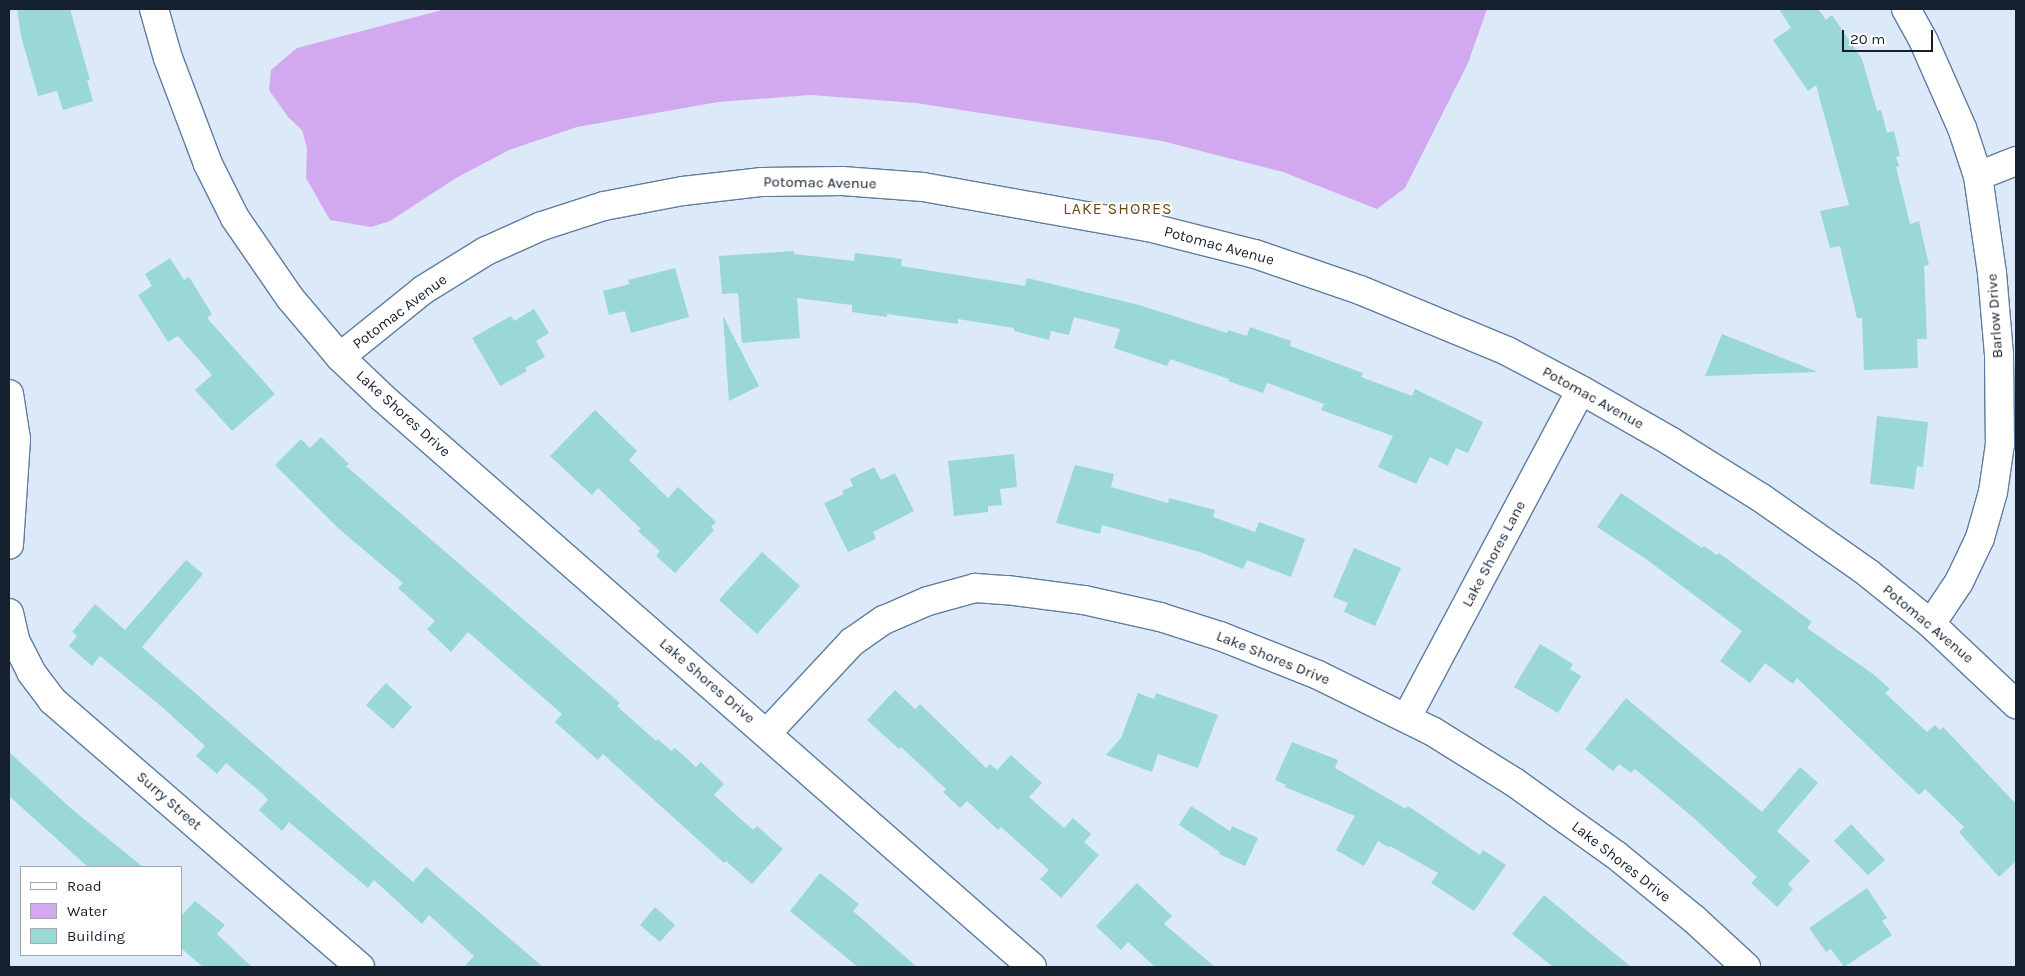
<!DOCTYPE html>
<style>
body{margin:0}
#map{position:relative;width:2025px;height:976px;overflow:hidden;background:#dce9f9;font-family:Karla,sans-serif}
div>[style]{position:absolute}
.water>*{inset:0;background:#d2a8ef}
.building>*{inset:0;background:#99d8d4}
.roads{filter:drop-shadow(1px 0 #5e7da0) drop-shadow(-1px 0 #5e7da0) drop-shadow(0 1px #5e7da0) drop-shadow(0 -1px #5e7da0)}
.minor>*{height:28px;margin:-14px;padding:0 14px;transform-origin:14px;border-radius:14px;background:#fff}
span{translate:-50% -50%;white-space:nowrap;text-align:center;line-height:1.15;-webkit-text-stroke:4px #fff;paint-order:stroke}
.street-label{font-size:15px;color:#14202e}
.neighbourhood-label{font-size:16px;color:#6c4817;letter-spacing:1px}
.frame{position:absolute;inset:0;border:10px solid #14202e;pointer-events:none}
.legend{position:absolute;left:20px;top:866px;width:162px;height:90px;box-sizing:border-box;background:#fff;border:1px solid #a1a6ab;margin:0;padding:6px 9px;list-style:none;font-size:15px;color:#14202e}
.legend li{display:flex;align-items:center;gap:10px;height:25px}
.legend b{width:25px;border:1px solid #a1a6ab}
.scale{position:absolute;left:1842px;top:30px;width:91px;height:22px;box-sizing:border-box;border:2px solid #14202e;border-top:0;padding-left:6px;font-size:15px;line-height:18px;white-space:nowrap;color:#14202e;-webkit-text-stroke:4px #fff;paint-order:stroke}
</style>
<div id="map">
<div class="water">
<div style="clip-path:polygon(446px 9px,1487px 9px,1468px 63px,1405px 188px,1377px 209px,1283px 172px,1162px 141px,916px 103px,811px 95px,718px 102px,577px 127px,509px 150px,456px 178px,390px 221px,371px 227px,330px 220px,306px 178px,307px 148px,302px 130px,288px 117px,269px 90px,271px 70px,297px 48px)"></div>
</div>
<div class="building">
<div style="clip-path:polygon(17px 9px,70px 9px,90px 80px,87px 80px,93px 101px,63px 110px,57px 91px,38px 96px,21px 36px)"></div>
<div style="clip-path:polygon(1779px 9px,1818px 9px,1826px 20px,1832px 15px,1862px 59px,1877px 111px,1881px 110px,1887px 133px,1894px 131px,1900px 156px,1896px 157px,1899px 166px,1896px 167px,1910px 224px,1919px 221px,1929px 265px,1924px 266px,1927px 339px,1917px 339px,1918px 368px,1864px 370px,1862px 318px,1857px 318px,1840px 246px,1830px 248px,1820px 211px,1849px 205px,1816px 85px,1808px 91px,1773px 40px,1791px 28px)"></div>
<div style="clip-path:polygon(794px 251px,794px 254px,854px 261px,855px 253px,902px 259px,901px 266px,1025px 286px,1027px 278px,1139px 305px,1227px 333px,1228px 330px,1247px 336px,1250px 327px,1291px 341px,1290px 346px,1363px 373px,1361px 377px,1412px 396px,1415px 389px,1483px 422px,1468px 453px,1456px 448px,1448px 466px,1430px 457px,1416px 484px,1378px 467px,1393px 436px,1321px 410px,1324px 404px,1267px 383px,1263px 393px,1228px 381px,1229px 379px,1170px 359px,1167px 366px,1114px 348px,1120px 329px,1074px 317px,1069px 335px,1051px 331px,1049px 340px,1014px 331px,1014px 328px,958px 319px,958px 324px,887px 314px,887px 317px,852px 312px,852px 305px,797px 298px,800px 338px,742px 343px,738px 293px,722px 294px,719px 256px)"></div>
<div style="clip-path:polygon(170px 258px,184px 280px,189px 277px,212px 314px,207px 318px,275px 394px,232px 431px,195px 390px,212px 375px,178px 336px,168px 342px,138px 295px,152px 286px,145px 274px)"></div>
<div style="clip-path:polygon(675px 268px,689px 317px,631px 333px,625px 311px,609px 315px,603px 291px,630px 284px,628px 280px)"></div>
<div style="clip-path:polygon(534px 309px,549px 333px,536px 341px,545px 357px,525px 368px,527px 371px,500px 386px,472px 338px,511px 316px,514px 321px)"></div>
<div style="clip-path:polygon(723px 316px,759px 386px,729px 401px)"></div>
<div style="clip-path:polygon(1722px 334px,1818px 372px,1705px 376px)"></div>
<div style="clip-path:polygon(595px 410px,637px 451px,629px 460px,668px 498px,678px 487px,716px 522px,711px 527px,714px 530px,675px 573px,656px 556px,660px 551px,638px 531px,641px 529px,598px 488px,592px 495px,550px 456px)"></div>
<div style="clip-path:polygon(1877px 416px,1928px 422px,1923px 467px,1917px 466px,1914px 489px,1870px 484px)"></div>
<div style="clip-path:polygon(321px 437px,349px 464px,346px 466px,620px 703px,617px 706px,656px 741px,658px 739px,671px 751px,675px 748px,696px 767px,701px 762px,724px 784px,714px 795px,753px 830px,757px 826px,783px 849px,752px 884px,726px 861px,724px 863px,603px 754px,598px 760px,555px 722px,562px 714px,468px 632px,451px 652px,427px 629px,435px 621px,398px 588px,403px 583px,338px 528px,275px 465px,301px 439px,310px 448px)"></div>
<div style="clip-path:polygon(1014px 454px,1017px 487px,1000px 489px,1002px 505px,988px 506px,988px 512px,954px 516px,948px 461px)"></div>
<div style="clip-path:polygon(1075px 465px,1114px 474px,1111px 487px,1168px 503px,1169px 498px,1215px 510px,1213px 517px,1255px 532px,1259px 522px,1305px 539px,1291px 577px,1247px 560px,1243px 569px,1200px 552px,1102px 525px,1100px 534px,1056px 523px)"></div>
<div style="clip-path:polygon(874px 467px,881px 480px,895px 473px,914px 511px,873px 532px,876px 539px,848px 552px,824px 503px,844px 494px,842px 491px,853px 486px,850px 479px)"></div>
<div style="clip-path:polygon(1621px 493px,1702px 548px,1704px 546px,1717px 555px,1719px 553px,1812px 622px,1807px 628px,1873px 674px,1890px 689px,1885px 693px,1927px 732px,1935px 725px,1940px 730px,1943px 727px,2016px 804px,2016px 861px,1999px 877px,1959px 832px,1964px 827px,1925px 789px,1919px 795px,1797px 678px,1793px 684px,1765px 663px,1750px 683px,1720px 661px,1742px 631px,1646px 559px,1597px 527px)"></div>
<div style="clip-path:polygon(1354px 548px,1401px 568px,1375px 626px,1344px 612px,1348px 603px,1333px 597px)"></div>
<div style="clip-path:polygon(762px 552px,800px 586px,757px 634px,719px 600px)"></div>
<div style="clip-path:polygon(186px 560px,203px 574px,142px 647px,413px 882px,426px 867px,543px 967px,464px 967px,474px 956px,429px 915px,422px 924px,374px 880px,368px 888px,289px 822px,282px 831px,259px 810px,268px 800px,264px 795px,226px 763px,217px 774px,196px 756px,205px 746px,162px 707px,105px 660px,100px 656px,92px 666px,69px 646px,77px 636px,72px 632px,95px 604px,125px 630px)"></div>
<div style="clip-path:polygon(1540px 644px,1573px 664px,1570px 669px,1581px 676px,1558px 713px,1514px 687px)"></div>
<div style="clip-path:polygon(386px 683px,412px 707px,393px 729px,366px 705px)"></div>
<div style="clip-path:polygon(895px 690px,915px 709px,920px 704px,986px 768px,990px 764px,997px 770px,1011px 755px,1042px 783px,1029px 797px,1064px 828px,1073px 818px,1091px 834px,1084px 842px,1099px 855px,1061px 898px,1040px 879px,1049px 870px,1001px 827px,998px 830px,967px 801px,960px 808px,943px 792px,946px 789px,901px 747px,899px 749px,867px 720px)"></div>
<div style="clip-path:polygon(1138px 693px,1154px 699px,1156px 693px,1218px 715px,1198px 768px,1158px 754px,1152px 772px,1106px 755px,1121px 738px)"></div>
<div style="clip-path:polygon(1626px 698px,1762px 812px,1800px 767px,1818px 783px,1777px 831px,1810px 861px,1788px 884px,1793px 889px,1777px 907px,1751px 883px,1757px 877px,1695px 819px,1635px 769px,1631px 773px,1619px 764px,1613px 771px,1585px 749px)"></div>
<div style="clip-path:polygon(1292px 742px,1338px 760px,1335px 768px,1406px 809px,1408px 806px,1480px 855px,1483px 850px,1506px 865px,1474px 911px,1431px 883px,1438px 873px,1390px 846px,1388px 847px,1378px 841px,1364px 866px,1336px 850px,1355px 816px,1285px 787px,1286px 785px,1275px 780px)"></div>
<div style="clip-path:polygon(9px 752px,74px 811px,143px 867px,88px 867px,9px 796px)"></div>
<div style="clip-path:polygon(1191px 806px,1230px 831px,1232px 826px,1258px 838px,1245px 866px,1219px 854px,1220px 852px,1179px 825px)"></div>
<div style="clip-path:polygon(1851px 824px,1885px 860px,1868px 875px,1834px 841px)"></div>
<div style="clip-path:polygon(820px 873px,859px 904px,853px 911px,917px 967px,858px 967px,790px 911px)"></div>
<div style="clip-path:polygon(1137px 883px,1172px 916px,1164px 924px,1215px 967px,1155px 967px,1128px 942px,1121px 950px,1096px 926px)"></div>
<div style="clip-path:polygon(1867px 888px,1887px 918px,1882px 921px,1892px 935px,1844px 967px,1831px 949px,1826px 952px,1809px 928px)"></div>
<div style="clip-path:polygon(1544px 895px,1631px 967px,1553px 967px,1512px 934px)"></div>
<div style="clip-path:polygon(195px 901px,225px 925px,217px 934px,252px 967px,203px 967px,181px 948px,181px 916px)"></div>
<div style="clip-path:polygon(655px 907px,675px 925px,660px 942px,640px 925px)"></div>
</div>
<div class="roads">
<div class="minor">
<div style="left:154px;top:9px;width:51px;rotate:74.1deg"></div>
<div style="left:168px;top:58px;width:113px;rotate:69.3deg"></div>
<div style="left:208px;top:164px;width:60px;rotate:63.4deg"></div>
<div style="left:235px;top:218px;width:97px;rotate:55.5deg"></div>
<div style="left:290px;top:298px;width:77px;rotate:49.7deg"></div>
<div style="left:340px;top:357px;width:59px;rotate:43.6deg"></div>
<div style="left:383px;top:398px;width:863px;rotate:41.24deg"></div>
<div style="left:1906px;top:9px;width:38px;rotate:61deg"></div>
<div style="left:1924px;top:42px;width:94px;rotate:66.2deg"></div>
<div style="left:1962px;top:128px;width:51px;rotate:71.6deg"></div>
<div style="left:1978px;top:176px;width:98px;rotate:81.8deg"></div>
<div style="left:1992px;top:273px;width:81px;rotate:85.1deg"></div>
<div style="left:1999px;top:354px;width:90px;rotate:89.4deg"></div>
<div style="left:2000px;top:444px;width:49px;rotate:98.3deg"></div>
<div style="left:1993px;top:492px;width:48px;rotate:105.8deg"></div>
<div style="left:1980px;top:538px;width:49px;rotate:115.5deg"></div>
<div style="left:1959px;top:582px;width:50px;rotate:123.7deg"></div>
<div style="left:1978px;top:176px;width:41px;rotate:-21.5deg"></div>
<div style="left:340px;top:357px;width:107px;rotate:-38.9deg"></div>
<div style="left:423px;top:290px;width:74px;rotate:-31.8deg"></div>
<div style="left:486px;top:251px;width:61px;rotate:-24.1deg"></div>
<div style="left:542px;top:226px;width:65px;rotate:-17.9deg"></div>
<div style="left:604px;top:206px;width:80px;rotate:-10.8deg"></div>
<div style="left:683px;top:191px;width:80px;rotate:-6.5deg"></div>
<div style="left:762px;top:182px;width:80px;rotate:-0.7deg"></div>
<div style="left:842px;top:181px;width:81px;rotate:4.2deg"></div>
<div style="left:923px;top:187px;width:229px;rotate:10.1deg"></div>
<div style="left:1148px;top:227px;width:110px;rotate:14.2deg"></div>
<div style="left:1255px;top:254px;width:111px;rotate:18.9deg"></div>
<div style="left:1360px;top:290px;width:159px;rotate:22.5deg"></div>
<div style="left:1507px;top:351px;width:84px;rotate:27.8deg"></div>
<div style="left:1581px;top:390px;width:103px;rotate:29.8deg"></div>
<div style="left:1670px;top:441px;width:106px;rotate:31.9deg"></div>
<div style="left:1760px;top:497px;width:132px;rotate:35.1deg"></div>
<div style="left:1868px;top:573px;width:81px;rotate:39deg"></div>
<div style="left:1931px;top:624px;width:117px;rotate:43.3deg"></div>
<div style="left:9px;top:394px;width:46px;rotate:81.2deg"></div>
<div style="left:16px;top:439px;width:106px;rotate:93.8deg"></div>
<div style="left:9px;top:613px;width:28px;rotate:77deg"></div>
<div style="left:15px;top:640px;width:36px;rotate:63deg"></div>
<div style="left:31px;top:672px;width:36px;rotate:53deg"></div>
<div style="left:53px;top:701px;width:406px;rotate:40.9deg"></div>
<div style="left:1407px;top:717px;width:370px;rotate:-62deg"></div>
<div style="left:767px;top:733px;width:125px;rotate:-47deg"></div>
<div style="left:852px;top:642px;width:39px;rotate:-35deg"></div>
<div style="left:884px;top:620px;width:48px;rotate:-23.4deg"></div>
<div style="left:928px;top:601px;width:49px;rotate:-15.5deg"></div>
<div style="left:975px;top:588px;width:32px;rotate:4deg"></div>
<div style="left:1007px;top:590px;width:78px;rotate:7.4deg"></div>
<div style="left:1084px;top:600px;width:78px;rotate:12.6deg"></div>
<div style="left:1160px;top:617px;width:63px;rotate:17.6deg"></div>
<div style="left:1220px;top:636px;width:105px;rotate:21.7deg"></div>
<div style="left:1318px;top:675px;width:127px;rotate:26.2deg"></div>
<div style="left:1432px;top:731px;width:97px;rotate:31.9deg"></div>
<div style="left:1514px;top:782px;width:125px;rotate:35.6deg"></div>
<div style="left:1616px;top:855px;width:101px;rotate:39.4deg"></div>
<div style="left:1694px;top:919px;width:71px;rotate:42.7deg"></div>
</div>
</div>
<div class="street-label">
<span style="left:820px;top:183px;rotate:1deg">Potomac Avenue</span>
<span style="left:1219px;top:246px;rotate:15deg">Potomac Avenue</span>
<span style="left:400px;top:312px;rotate:-37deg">Potomac Avenue</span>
<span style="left:1995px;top:316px;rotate:-94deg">Barlow Drive</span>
<span style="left:1593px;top:398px;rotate:29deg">Potomac Avenue</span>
<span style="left:403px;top:414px;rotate:42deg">Lake Shores Drive</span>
<span style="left:1494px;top:554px;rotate:-62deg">Lake Shores Lane</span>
<span style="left:1928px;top:624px;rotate:40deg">Potomac Avenue</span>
<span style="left:1273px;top:658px;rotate:22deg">Lake Shores Drive</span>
<span style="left:707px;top:681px;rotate:41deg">Lake Shores Drive</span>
<span style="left:169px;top:801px;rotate:41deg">Surry Street</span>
<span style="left:1621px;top:862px;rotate:38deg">Lake Shores Drive</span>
</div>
<div class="neighbourhood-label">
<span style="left:1118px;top:209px">LAKE SHORES</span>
</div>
<div class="frame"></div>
<ul class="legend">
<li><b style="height:6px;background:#fff"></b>Road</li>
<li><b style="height:14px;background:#d2a8ef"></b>Water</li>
<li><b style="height:14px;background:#99d8d4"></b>Building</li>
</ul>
<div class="scale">20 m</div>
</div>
